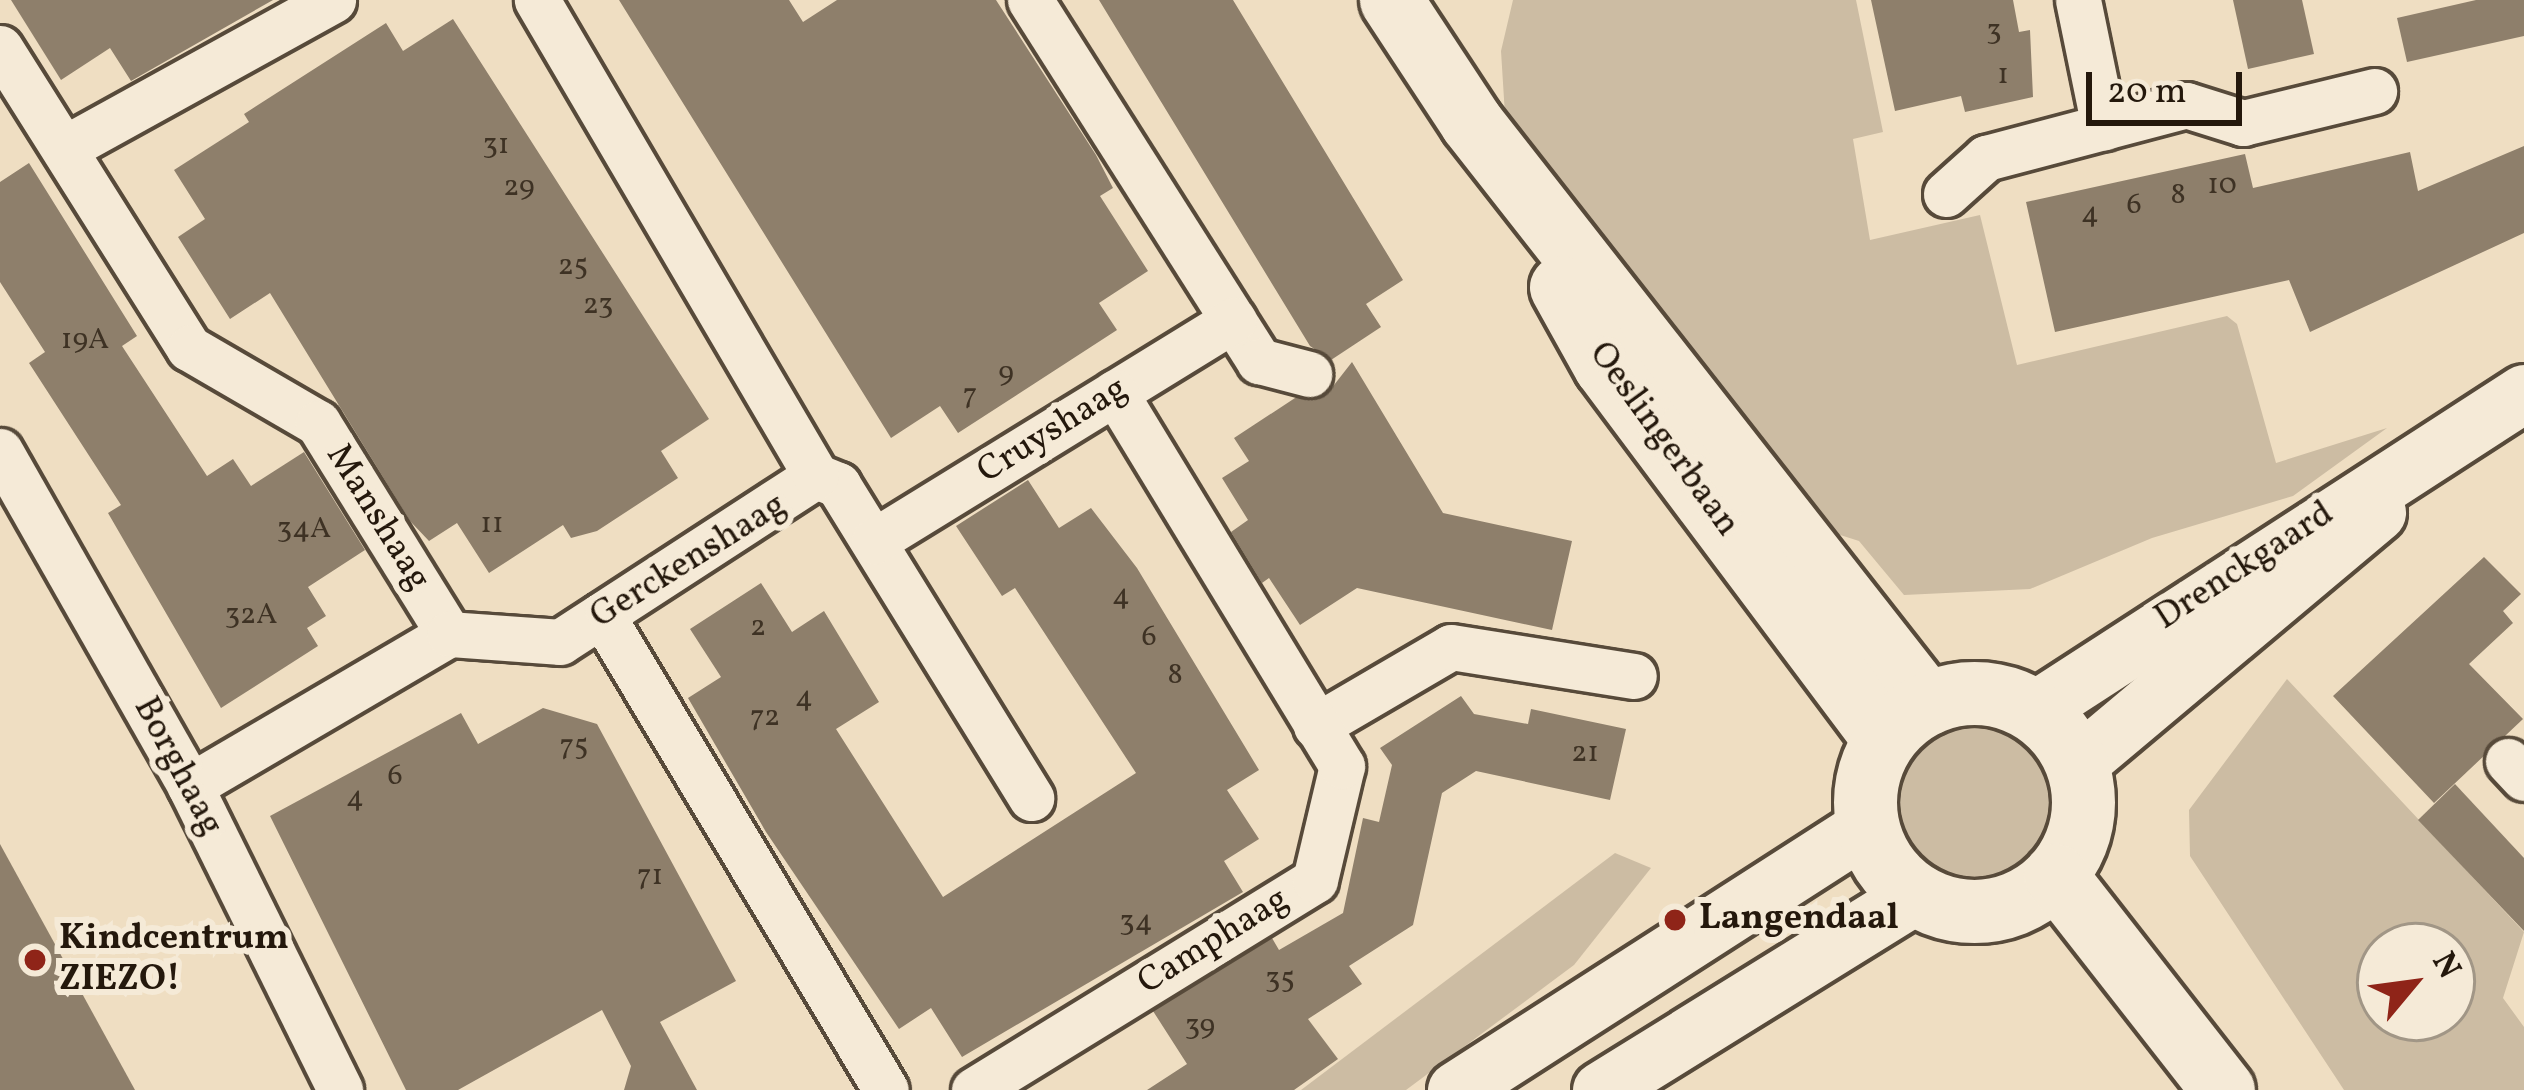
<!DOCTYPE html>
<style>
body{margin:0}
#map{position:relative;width:2524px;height:1090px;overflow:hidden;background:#efdec2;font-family:Vollkorn,serif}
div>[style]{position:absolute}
.green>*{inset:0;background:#ccbca3}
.round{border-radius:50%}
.building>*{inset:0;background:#8e7f6b}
.roads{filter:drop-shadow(3px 0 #574a3a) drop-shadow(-3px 0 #574a3a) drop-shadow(0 3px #574a3a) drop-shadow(0 -3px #574a3a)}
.minor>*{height:45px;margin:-22.5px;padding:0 22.5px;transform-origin:22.5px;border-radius:22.5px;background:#f5ead7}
.tertiary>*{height:57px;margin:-28.5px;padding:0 28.5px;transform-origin:28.5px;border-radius:28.5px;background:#f5ead7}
.secondary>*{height:63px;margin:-31.5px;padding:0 31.5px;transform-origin:31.5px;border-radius:31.5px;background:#f5ead7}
.secondary>.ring{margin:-31.5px;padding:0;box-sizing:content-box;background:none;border:63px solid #f5ead7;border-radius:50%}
.dots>*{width:33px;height:33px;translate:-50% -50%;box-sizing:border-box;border:6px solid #f5ead7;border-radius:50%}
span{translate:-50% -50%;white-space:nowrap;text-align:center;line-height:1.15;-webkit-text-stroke:12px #f5ead7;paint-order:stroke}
.number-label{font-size:30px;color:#3e3224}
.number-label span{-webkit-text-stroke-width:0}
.street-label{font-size:36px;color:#24180c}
.poi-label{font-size:36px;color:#24180c;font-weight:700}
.left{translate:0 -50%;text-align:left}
.north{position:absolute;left:2356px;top:922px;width:120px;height:120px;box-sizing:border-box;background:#f5ead7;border:3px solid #a19686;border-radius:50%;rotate:61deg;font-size:33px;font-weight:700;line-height:48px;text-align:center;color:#24180c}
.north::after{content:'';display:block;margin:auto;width:42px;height:54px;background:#8f2418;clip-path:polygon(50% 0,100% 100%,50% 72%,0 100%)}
.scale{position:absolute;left:2086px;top:72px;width:156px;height:54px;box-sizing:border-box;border:6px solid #24180c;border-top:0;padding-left:15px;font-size:36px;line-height:42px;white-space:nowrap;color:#24180c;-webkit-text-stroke:9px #f5ead7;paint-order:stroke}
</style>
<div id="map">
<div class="green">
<div style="clip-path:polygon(1513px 0,1856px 0,1883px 132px,1853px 139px,1870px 240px,1980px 215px,2017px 365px,2227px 316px,2237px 324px,2276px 463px,2387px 428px,2293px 496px,2152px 538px,2030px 589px,1904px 595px,1859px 541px,1809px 525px,1505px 115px,1501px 51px)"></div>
<div style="clip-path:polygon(evenodd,2287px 679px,2524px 932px,2503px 998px,2524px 1027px,2524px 1090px,2344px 1090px,2190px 856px,2189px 810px,2287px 679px,2380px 946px,2452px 946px,2452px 1018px,2380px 1018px,2380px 946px)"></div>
<div class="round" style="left:1891px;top:717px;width:170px;height:170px"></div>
<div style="clip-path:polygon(1615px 853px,1651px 868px,1574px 965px,1406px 1090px,1301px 1090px)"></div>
</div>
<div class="building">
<div style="clip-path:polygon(11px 0,273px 0,131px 81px,110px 48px,61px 80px)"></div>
<div style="clip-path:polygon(619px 0,789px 0,803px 22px,837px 0,996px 0,1096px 155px,1113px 188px,1100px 196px,1148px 271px,1099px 303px,1117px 330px,958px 433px,940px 406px,891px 438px)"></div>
<div style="clip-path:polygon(1099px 0,1233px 0,1403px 280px,1366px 304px,1381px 327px,1331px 360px,1310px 346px)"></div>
<div style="clip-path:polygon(1871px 0,2013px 0,2019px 32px,2030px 30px,2033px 97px,1965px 112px,1961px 96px,1895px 111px)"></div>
<div style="clip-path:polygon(2233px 0,2302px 0,2314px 54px,2248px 69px)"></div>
<div style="clip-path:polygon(2476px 0,2524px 0,2524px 36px,2407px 62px,2397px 18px)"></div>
<div style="clip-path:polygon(453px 19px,709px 419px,661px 451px,678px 478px,597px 531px,571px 538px,563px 525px,489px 573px,457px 523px,429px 541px,410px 521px,270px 293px,230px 319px,178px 237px,205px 219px,174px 170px,249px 122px,244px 114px,386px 23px,403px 51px)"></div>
<div style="clip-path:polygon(2524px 146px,2524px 233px,2310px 332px,2289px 280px,2055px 332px,2026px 202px,2245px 154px,2253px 188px,2410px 152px,2418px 191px)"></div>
<div style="clip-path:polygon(29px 163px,137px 336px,122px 346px,207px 476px,233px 459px,251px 486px,304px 452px,365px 550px,308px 587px,326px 616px,307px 628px,318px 646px,221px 708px,108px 513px,121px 505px,29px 363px,45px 352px,0 282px,0 182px)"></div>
<div style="clip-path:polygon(1352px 362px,1443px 513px,1572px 541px,1552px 630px,1357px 588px,1300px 625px,1269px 578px,1262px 583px,1231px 532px,1248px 520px,1222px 478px,1249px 461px,1234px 438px,1295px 398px,1327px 394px)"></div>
<div style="clip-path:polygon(1028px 480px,1059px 528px,1091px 508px,1137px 568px,1259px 770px,1227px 790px,1259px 839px,1224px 861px,1243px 892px,962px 1057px,931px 1008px,899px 1029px,766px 832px,688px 698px,721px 677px,690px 629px,761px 583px,792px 632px,824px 611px,879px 702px,836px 729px,943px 897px,1136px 773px,1015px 588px,1002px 596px,956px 526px)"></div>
<div style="clip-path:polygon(2484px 557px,2521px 594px,2503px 611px,2513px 623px,2469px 664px,2523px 719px,2434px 803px,2333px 696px)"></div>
<div style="clip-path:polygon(1461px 696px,1474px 714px,1528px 724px,1531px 709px,1626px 729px,1610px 800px,1476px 771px,1442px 793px,1413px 925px,1349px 966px,1362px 984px,1308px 1019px,1338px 1059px,1294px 1090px,1147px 1090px,1187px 1064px,1153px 1011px,1272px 938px,1279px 950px,1343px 913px,1363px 818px,1379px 822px,1392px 765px,1380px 748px)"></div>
<div style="clip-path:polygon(543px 708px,597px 724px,736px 981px,660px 1022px,697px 1090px,624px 1090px,631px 1066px,602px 1010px,458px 1090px,406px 1090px,270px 816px,461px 713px,478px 744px)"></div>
<div style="clip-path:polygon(2455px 784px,2524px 858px,2524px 931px,2418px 820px)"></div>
<div style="clip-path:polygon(0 844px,135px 1090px,0 1090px)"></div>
</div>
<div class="roads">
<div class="minor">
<div style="left:1030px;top:0;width:428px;rotate:57.6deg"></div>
<div style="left:1259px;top:361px;width:52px;rotate:14.6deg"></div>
<div style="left:2078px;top:0;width:130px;rotate:78.4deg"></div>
<div style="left:0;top:48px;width:355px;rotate:57.8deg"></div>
<div style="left:189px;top:348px;width:149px;rotate:30.2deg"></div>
<div style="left:318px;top:423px;width:248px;rotate:58.2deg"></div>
<div style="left:67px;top:147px;width:304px;rotate:-28.9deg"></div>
<div style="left:1946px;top:194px;width:54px;rotate:-42deg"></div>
<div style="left:1986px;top:158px;width:207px;rotate:-14.8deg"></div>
<div style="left:2186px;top:105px;width:60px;rotate:17.5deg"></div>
<div style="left:2243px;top:123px;width:135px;rotate:-13.7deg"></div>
<div style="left:0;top:451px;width:385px;rotate:60.4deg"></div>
<div style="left:190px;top:786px;width:339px;rotate:63.7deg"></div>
<div style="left:816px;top:476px;width:24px;rotate:22deg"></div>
<div style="left:838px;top:485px;width:368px;rotate:58.3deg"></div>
<div style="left:874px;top:541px;width:422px;rotate:-31.6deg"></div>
<div style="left:602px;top:615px;width:553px;rotate:59.13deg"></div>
<div style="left:1316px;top:726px;width:156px;rotate:-30.3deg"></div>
<div style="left:1451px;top:647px;width:185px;rotate:9deg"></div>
<div style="left:2508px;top:761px;width:23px;rotate:47deg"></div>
<div style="left:190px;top:786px;width:300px;rotate:-30.4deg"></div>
<div style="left:449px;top:634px;width:111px;rotate:4.1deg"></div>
<div style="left:560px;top:642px;width:305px;rotate:-33deg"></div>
<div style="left:816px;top:476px;width:552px;rotate:-120.38deg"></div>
<div style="left:974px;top:1090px;width:400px;rotate:-31.6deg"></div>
<div style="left:1315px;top:880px;width:117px;rotate:-76.7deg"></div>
<div style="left:1342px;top:766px;width:437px;rotate:-121.3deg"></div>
</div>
<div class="tertiary">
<div style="left:2033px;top:711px;width:585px;rotate:-32.93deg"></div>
<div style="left:2076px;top:765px;width:393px;rotate:-40deg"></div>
<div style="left:1456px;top:1090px;width:490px;rotate:-32.7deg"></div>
<div style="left:1601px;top:1090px;width:370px;rotate:-31.8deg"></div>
</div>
<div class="secondary">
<div style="left:1391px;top:0;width:146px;rotate:56.7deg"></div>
<div style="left:1471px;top:122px;width:739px;rotate:51.92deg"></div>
<div style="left:1561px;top:287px;width:90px;rotate:60.9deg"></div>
<div style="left:1605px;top:366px;width:466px;rotate:53.2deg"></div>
<div class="ring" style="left:1865px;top:693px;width:155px;height:155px"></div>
<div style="left:2055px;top:875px;width:273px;rotate:52deg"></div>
</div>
</div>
<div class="dots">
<div style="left:1675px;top:920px;background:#8f2418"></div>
<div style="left:35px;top:960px;background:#8f2418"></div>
</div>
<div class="number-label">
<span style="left:1994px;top:31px">3</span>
<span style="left:2003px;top:75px">1</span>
<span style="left:496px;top:145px">31</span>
<span style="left:2222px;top:185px">10</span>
<span style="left:519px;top:187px">29</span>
<span style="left:2178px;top:195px">8</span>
<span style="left:2134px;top:205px">6</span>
<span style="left:2090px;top:214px">4</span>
<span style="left:573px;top:266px">25</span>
<span style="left:598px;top:305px">23</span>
<span style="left:85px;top:340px">19A</span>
<span style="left:1006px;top:373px">9</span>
<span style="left:970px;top:395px">7</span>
<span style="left:492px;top:524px">11</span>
<span style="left:304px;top:529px">34A</span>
<span style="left:1121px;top:596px">4</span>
<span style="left:251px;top:615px">32A</span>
<span style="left:758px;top:627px">2</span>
<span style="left:1149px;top:637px">6</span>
<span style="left:1175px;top:675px">8</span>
<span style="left:804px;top:698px">4</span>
<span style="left:765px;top:717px">72</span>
<span style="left:574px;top:746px">75</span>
<span style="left:1585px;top:753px">21</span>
<span style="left:395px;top:776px">6</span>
<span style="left:355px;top:798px">4</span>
<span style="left:650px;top:876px">71</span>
<span style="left:1136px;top:922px">34</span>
<span style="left:1280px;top:979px">35</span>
<span style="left:1200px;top:1026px">39</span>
</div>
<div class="street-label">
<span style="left:1053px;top:431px;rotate:-32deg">Cruyshaag</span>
<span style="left:1663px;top:440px;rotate:54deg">Oeslingerbaan</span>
<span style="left:377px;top:518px;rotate:58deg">Manshaag</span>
<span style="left:689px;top:562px;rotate:-32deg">Gerckenshaag</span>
<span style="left:2245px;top:567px;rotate:-33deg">Drenckgaard</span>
<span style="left:177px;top:767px;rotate:62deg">Borghaag</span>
<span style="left:1214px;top:942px;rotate:-32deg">Camphaag</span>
</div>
<div class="poi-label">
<span class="left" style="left:1699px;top:920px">Langendaal</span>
<span class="left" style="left:59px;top:960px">Kindcentrum<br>ZIEZO!</span>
</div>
<div class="north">N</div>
<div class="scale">20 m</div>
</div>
